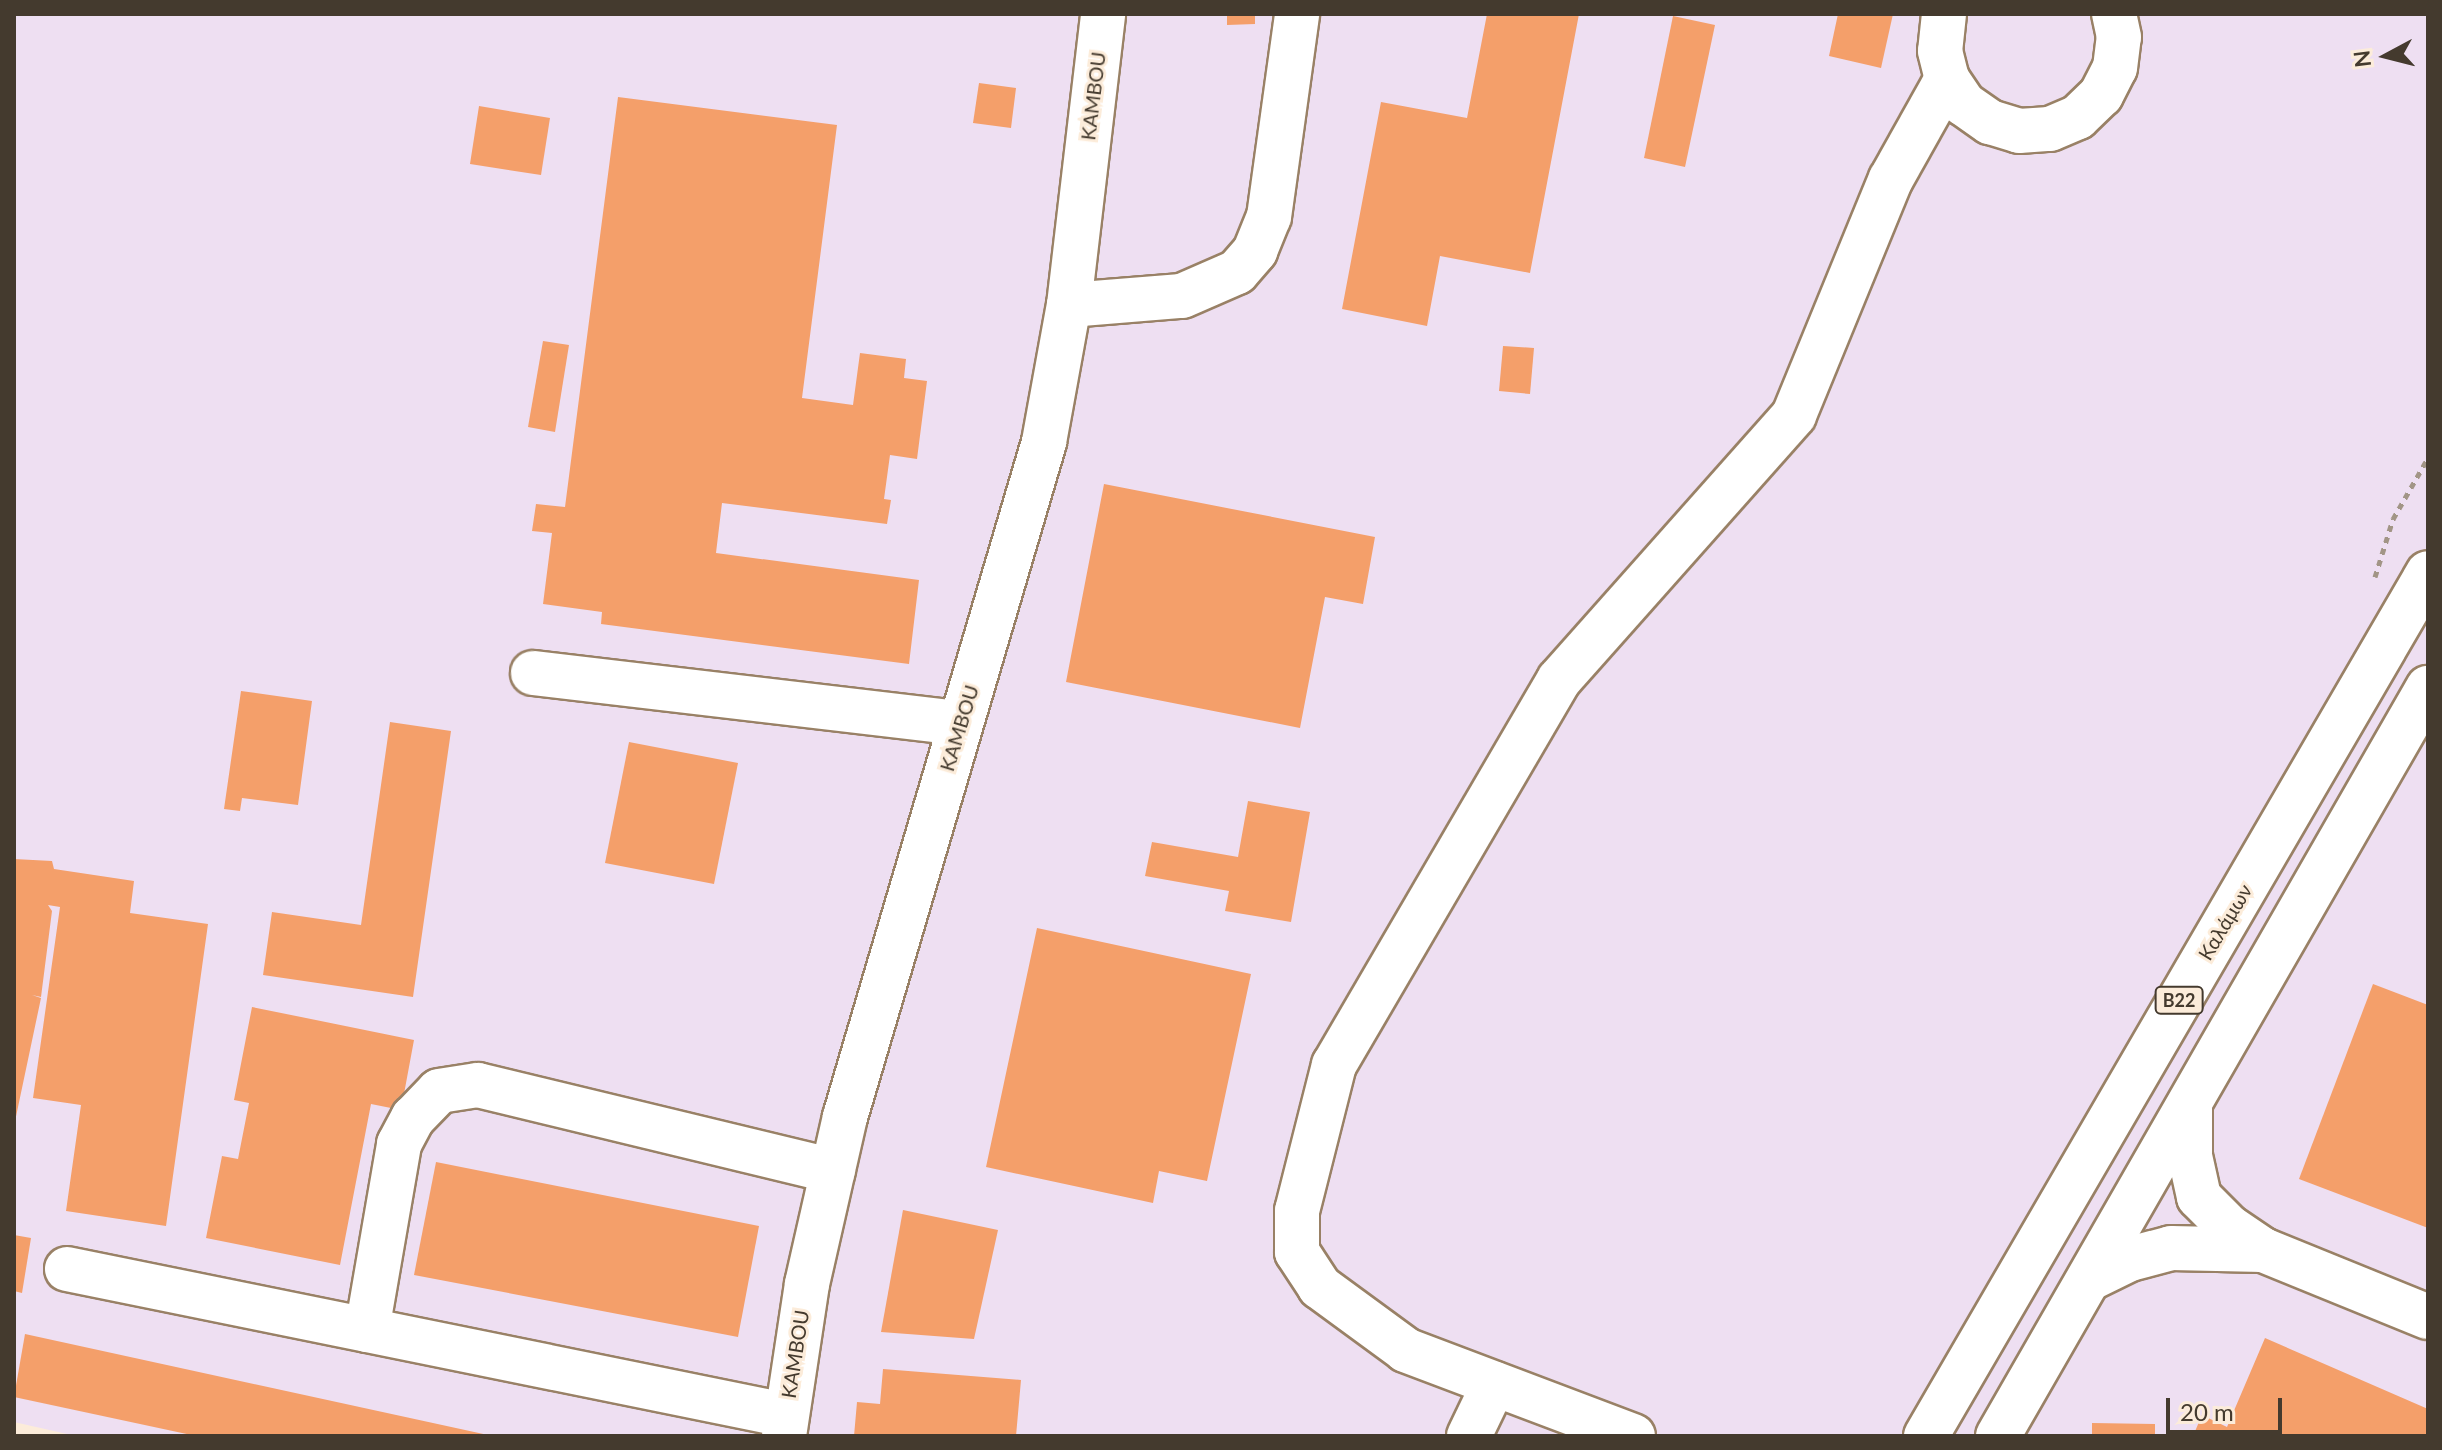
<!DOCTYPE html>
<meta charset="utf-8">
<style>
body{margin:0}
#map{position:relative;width:2442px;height:1450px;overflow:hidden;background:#fcecda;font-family:Lato,sans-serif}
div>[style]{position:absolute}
.industrial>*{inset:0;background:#eedff2}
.building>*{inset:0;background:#f49f6a}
.path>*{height:5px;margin-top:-2.5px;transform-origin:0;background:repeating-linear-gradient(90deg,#a29586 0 6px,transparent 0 12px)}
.roads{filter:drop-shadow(2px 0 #998166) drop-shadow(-2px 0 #998166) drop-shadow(0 2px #998166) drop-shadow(0 -2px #998166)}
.minor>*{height:44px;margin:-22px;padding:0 22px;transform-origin:22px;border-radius:22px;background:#fff}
.major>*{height:44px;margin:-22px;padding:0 22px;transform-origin:22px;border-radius:22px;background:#fff}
span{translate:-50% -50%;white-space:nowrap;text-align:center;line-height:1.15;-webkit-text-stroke:6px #fcecda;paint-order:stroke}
.shield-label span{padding:2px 6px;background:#fcecda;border:2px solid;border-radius:6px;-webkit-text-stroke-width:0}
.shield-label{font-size:18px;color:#443a2e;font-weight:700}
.street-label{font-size:20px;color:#443a2e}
.frame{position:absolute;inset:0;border:16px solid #443a2e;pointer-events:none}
.north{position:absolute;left:2346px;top:16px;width:80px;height:80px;-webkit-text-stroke:6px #fcecda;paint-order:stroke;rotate:263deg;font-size:22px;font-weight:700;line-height:32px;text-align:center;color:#443a2e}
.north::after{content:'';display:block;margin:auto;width:28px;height:36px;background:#443a2e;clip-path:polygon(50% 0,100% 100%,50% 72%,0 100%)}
.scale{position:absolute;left:2166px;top:1398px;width:116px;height:36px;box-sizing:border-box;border:4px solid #443a2e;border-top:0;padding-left:10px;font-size:24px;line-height:28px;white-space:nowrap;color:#443a2e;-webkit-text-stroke:6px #fcecda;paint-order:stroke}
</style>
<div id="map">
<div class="industrial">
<div style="clip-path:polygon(14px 14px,2428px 14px,2428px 1436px,76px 1436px,14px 1422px)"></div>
</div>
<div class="building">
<div style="clip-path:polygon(1227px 14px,1255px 14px,1255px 24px,1227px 25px)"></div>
<div style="clip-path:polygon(1487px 14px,1579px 14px,1530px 273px,1440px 256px,1427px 326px,1342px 309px,1381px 102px,1467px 118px)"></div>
<div style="clip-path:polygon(1838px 14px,1893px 14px,1881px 68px,1829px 56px)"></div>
<div style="clip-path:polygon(1673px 16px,1715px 25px,1685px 167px,1644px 158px)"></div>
<div style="clip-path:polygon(979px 83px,1016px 88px,1011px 128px,973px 123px)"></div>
<div style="clip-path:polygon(618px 97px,837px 125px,802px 398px,853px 405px,860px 353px,906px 359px,904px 378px,927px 381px,917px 459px,890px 455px,884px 499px,891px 500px,887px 524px,722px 503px,716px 553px,919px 580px,909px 664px,601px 624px,602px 612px,543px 604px,552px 533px,532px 531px,536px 504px,565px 507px)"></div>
<div style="clip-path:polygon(479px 106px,550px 118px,541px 175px,470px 164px)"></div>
<div style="clip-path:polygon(543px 341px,569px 345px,555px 432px,528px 427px)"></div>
<div style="clip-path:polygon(1503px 346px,1534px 348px,1530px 394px,1499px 391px)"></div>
<div style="clip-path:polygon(1104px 484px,1375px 537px,1363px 604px,1325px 597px,1300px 728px,1066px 682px)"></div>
<div style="clip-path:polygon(241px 691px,312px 701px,298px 805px,242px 798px,240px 811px,224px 809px)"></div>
<div style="clip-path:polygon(390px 722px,451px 731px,413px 997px,263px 975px,272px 912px,361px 925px)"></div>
<div style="clip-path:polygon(629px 742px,738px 763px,714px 884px,605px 863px)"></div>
<div style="clip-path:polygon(1248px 801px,1310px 812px,1291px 922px,1225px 911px,1229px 891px,1145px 876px,1152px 842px,1238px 857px)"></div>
<div style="clip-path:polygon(14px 859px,52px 861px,54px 869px,134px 881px,130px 913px,208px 924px,166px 1226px,66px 1211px,81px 1105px,33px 1098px,60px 907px,48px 905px,52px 911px,41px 997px,32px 995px,41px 998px,14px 1126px)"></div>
<div style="clip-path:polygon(1037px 928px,1251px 974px,1207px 1181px,1159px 1171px,1153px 1203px,986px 1167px)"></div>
<div style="clip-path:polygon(2373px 984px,2428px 1005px,2428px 1228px,2299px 1179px)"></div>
<div style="clip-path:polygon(252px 1007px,414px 1040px,401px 1110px,371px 1104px,340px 1265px,206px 1238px,222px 1156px,238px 1159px,249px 1103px,234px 1100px)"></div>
<div style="clip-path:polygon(436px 1162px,759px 1226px,738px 1337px,414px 1275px)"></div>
<div style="clip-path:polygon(903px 1210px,998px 1230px,974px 1339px,881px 1332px)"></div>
<div style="clip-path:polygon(14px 1235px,31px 1238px,22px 1293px,14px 1291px)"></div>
<div style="clip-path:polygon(25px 1334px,488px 1435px,488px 1436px,196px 1436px,14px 1397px)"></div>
<div style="clip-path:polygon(2265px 1338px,2428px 1409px,2428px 1436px,2193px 1436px,2202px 1415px,2227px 1427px)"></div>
<div style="clip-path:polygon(883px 1369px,1021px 1380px,1016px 1436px,854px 1436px,857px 1402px,880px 1404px)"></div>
<div style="clip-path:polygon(2092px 1423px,2155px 1424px,2155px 1436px,2092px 1436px)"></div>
</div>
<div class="path">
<div style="left:2375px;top:577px;width:61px;rotate:-72.8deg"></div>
<div style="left:2393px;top:519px;width:70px;rotate:-60.2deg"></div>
</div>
<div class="roads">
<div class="minor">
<div style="left:1944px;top:14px;width:37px;rotate:96deg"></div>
<div style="left:1940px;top:51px;width:29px;rotate:76deg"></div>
<div style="left:1947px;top:79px;width:30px;rotate:56deg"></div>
<div style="left:1964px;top:104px;width:32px;rotate:35deg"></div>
<div style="left:1990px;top:122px;width:30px;rotate:17deg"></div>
<div style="left:2019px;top:131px;width:31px;rotate:-4deg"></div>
<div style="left:2050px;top:129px;width:30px;rotate:-23deg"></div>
<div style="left:2078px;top:117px;width:32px;rotate:-44deg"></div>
<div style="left:2101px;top:95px;width:30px;rotate:-63deg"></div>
<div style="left:2115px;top:68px;width:31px;rotate:-83deg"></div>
<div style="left:2119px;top:37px;width:24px;rotate:-102deg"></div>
<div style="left:1069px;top:305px;width:113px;rotate:-4.6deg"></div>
<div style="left:1182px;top:296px;width:60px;rotate:-23.6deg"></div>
<div style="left:1237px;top:272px;width:28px;rotate:-49deg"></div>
<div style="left:1255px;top:251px;width:37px;rotate:-68deg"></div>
<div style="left:1269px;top:217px;width:205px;rotate:-82.1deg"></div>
<div style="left:533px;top:673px;width:430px;rotate:6.7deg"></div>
<div style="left:2190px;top:1104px;width:52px;rotate:90deg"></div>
<div style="left:2190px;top:1156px;width:42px;rotate:77.6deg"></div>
<div style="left:2199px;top:1197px;width:42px;rotate:45deg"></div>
<div style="left:2229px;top:1227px;width:41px;rotate:34.1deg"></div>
<div style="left:2263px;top:1250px;width:178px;rotate:22.1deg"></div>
<div style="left:67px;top:1269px;width:733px;rotate:11.49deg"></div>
<div style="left:2089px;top:1279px;width:46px;rotate:-26deg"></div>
<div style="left:2130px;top:1259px;width:42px;rotate:-15deg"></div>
<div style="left:2171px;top:1248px;width:92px;rotate:1.2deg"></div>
<div style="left:367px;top:1330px;width:189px;rotate:-80.2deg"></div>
<div style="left:399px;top:1144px;width:30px;rotate:-62deg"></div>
<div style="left:413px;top:1118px;width:37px;rotate:-46deg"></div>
<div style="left:439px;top:1091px;width:39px;rotate:-9deg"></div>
<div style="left:478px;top:1085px;width:365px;rotate:13.6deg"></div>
<div style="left:784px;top:1436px;width:154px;rotate:-81.4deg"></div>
<div style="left:807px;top:1284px;width:171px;rotate:-77.2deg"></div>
<div style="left:845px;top:1117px;width:704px;rotate:-73.57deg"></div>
<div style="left:1044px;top:442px;width:139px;rotate:-79.7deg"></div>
<div style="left:1069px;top:305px;width:293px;rotate:-83.3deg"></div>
<div style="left:1469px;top:1436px;width:58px;rotate:-64.3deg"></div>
<div style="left:1633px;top:1436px;width:243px;rotate:-159.3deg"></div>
<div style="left:1406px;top:1350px;width:107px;rotate:-143.8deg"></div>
<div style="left:1320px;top:1287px;width:42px;rotate:-123.3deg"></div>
<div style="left:1297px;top:1252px;width:41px;rotate:-90deg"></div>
<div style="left:1297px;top:1211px;width:151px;rotate:-75.8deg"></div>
<div style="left:1334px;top:1065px;width:446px;rotate:-59.7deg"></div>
<div style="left:1559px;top:680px;width:354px;rotate:-48.4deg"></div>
<div style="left:1794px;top:415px;width:255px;rotate:-67.7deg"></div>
<div style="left:1891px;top:179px;width:115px;rotate:-60.8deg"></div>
</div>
<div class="major">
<div style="left:1926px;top:1436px;width:998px;rotate:-59.81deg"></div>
<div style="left:1998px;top:1436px;width:863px;rotate:-60.11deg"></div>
</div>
</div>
<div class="shield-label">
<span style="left:2179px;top:1000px">B22</span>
</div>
<div class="street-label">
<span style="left:1093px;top:96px;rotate:-83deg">KAMBOU</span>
<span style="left:959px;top:728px;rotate:-73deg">KAMBOU</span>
<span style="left:2225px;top:922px;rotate:-59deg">Καλάμων</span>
<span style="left:795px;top:1354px;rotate:-81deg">KAMBOU</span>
</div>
<div class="frame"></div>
<div class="north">N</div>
<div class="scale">20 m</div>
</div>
